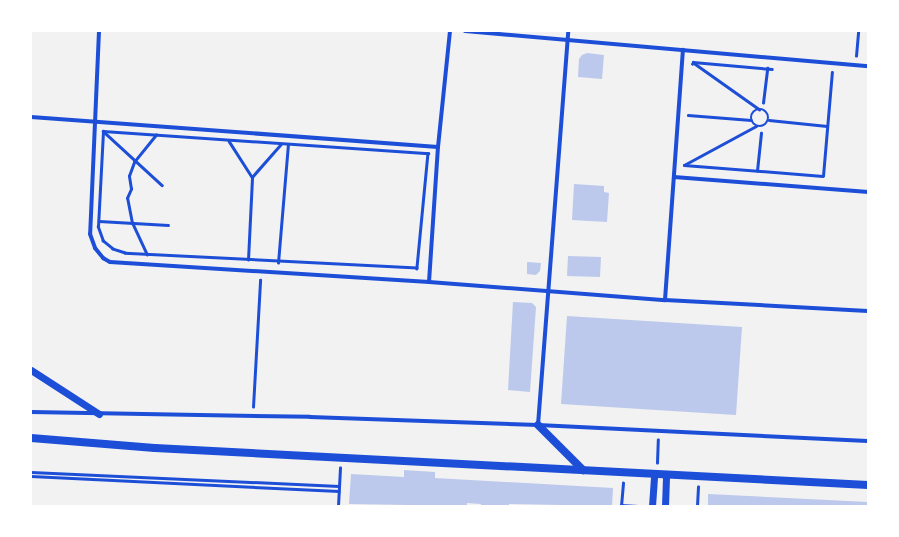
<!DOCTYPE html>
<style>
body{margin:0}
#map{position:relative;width:899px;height:537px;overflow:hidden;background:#f2f2f2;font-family:"Libre Baskerville",serif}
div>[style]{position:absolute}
.building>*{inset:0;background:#bdc9ec}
.path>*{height:2.5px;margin:-1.25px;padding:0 1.25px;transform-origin:1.25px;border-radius:1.25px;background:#1d4ed8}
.path>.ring{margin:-1.25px;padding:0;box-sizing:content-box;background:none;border:2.5px solid #1d4ed8;border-radius:50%}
.minor>*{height:4px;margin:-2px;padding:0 2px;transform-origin:2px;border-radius:2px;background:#1d4ed8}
.tertiary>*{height:7px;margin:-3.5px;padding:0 3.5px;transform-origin:3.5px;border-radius:3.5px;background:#1d4ed8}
.secondary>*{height:8px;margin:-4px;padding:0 4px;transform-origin:4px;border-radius:4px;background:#1d4ed8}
span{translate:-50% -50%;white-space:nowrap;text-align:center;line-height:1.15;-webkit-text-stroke:4px #fff;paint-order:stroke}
.frame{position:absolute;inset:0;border:32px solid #fff;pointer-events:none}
</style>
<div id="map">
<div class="building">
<div style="clip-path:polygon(587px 53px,604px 55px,602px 79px,578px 77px,579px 59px,582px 55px)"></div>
<div style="clip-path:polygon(574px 184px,604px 186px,604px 192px,609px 193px,607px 222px,572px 220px)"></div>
<div style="clip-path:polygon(568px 256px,601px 257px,600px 277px,567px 276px)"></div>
<div style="clip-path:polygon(527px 262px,541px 263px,540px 271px,536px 275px,527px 274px)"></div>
<div style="clip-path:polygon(513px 302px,532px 303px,536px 307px,530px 392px,508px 390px)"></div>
<div style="clip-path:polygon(567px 316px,742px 327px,736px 415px,561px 404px)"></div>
<div style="clip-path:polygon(404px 470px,435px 472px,435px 478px,613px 488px,612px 506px,509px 504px,509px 506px,481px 506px,481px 504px,467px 503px,467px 506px,349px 504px,351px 474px,404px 477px)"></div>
<div style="clip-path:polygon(708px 494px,868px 502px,868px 506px,708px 506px)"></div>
</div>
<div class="path">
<div style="left:856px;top:56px;width:25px;rotate:-85deg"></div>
<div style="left:694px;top:63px;width:80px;rotate:35.3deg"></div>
<div style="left:692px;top:64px;width:2px;rotate:-63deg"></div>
<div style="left:693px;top:62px;width:79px;rotate:5.1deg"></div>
<div style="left:763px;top:103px;width:35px;rotate:-83deg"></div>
<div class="ring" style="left:751px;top:109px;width:15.5px;height:15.5px"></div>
<div style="left:688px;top:115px;width:63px;rotate:4.5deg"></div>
<div style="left:769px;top:120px;width:58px;rotate:5.9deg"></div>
<div style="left:103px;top:131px;width:326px;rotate:3.9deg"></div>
<div style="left:428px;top:153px;width:116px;rotate:95.5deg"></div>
<div style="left:417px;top:268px;width:292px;rotate:-177.1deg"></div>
<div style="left:125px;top:253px;width:13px;rotate:-162deg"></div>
<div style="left:113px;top:249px;width:13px;rotate:-141deg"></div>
<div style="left:103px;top:241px;width:15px;rotate:-110deg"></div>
<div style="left:98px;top:227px;width:96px;rotate:-87deg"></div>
<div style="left:103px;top:131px;width:80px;rotate:42.5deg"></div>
<div style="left:229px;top:141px;width:43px;rotate:57.4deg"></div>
<div style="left:684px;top:165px;width:139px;rotate:4.5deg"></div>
<div style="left:823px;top:176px;width:104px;rotate:-85.1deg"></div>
<div style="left:684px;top:165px;width:82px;rotate:-28.4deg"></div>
<div style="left:757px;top:171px;width:38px;rotate:-84deg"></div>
<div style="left:99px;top:221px;width:69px;rotate:3.3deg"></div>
<div style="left:147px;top:255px;width:35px;rotate:-115deg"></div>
<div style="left:132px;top:223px;width:25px;rotate:-101deg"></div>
<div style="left:127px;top:198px;width:10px;rotate:-66deg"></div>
<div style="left:131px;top:189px;width:13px;rotate:-99deg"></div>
<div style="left:129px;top:176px;width:15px;rotate:-70deg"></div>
<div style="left:134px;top:162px;width:35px;rotate:-51deg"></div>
<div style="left:248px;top:260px;width:83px;rotate:-87.2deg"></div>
<div style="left:252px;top:177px;width:44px;rotate:-48.7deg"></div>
<div style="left:278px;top:263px;width:119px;rotate:-85.2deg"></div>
<div style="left:253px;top:407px;width:127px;rotate:-86.8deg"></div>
<div style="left:657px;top:463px;width:23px;rotate:-88deg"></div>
<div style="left:31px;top:472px;width:308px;rotate:2.6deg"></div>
<div style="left:31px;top:476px;width:308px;rotate:2.8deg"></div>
<div style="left:621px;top:505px;width:21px;rotate:3deg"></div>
<div style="left:338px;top:506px;width:38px;rotate:-87deg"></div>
<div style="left:621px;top:506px;width:23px;rotate:-85deg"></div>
<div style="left:697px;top:506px;width:19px;rotate:-87deg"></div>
</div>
<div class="minor">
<div style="left:99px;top:31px;width:203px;rotate:92.5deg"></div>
<div style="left:90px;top:234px;width:15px;rotate:70deg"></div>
<div style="left:95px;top:248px;width:13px;rotate:51deg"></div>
<div style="left:103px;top:258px;width:8px;rotate:30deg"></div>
<div style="left:110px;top:262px;width:320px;rotate:3.6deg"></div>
<div style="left:429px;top:282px;width:237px;rotate:4.4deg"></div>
<div style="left:665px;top:300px;width:203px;rotate:3.1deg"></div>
<div style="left:465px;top:31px;width:405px;rotate:5deg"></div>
<div style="left:31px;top:117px;width:408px;rotate:4.2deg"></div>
<div style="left:674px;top:177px;width:195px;rotate:4.4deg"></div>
<div style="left:429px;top:282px;width:135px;rotate:-86.2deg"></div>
<div style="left:438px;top:147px;width:117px;rotate:-84.1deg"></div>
<div style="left:665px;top:300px;width:251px;rotate:-85.9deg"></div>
<div style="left:31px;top:412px;width:279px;rotate:1deg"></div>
<div style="left:310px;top:417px;width:228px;rotate:2deg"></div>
<div style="left:538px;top:425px;width:330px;rotate:2.8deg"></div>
<div style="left:538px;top:425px;width:395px;rotate:-85.6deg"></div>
</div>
<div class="tertiary">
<div style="left:31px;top:370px;width:81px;rotate:32.9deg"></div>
<div style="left:652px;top:506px;width:32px;rotate:-86deg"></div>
<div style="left:665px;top:506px;width:32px;rotate:-88deg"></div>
</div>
<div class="secondary">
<div style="left:538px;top:425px;width:64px;rotate:45deg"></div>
<div style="left:31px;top:438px;width:124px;rotate:4.6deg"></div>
<div style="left:155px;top:448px;width:714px;rotate:2.97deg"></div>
</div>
<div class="frame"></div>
</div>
